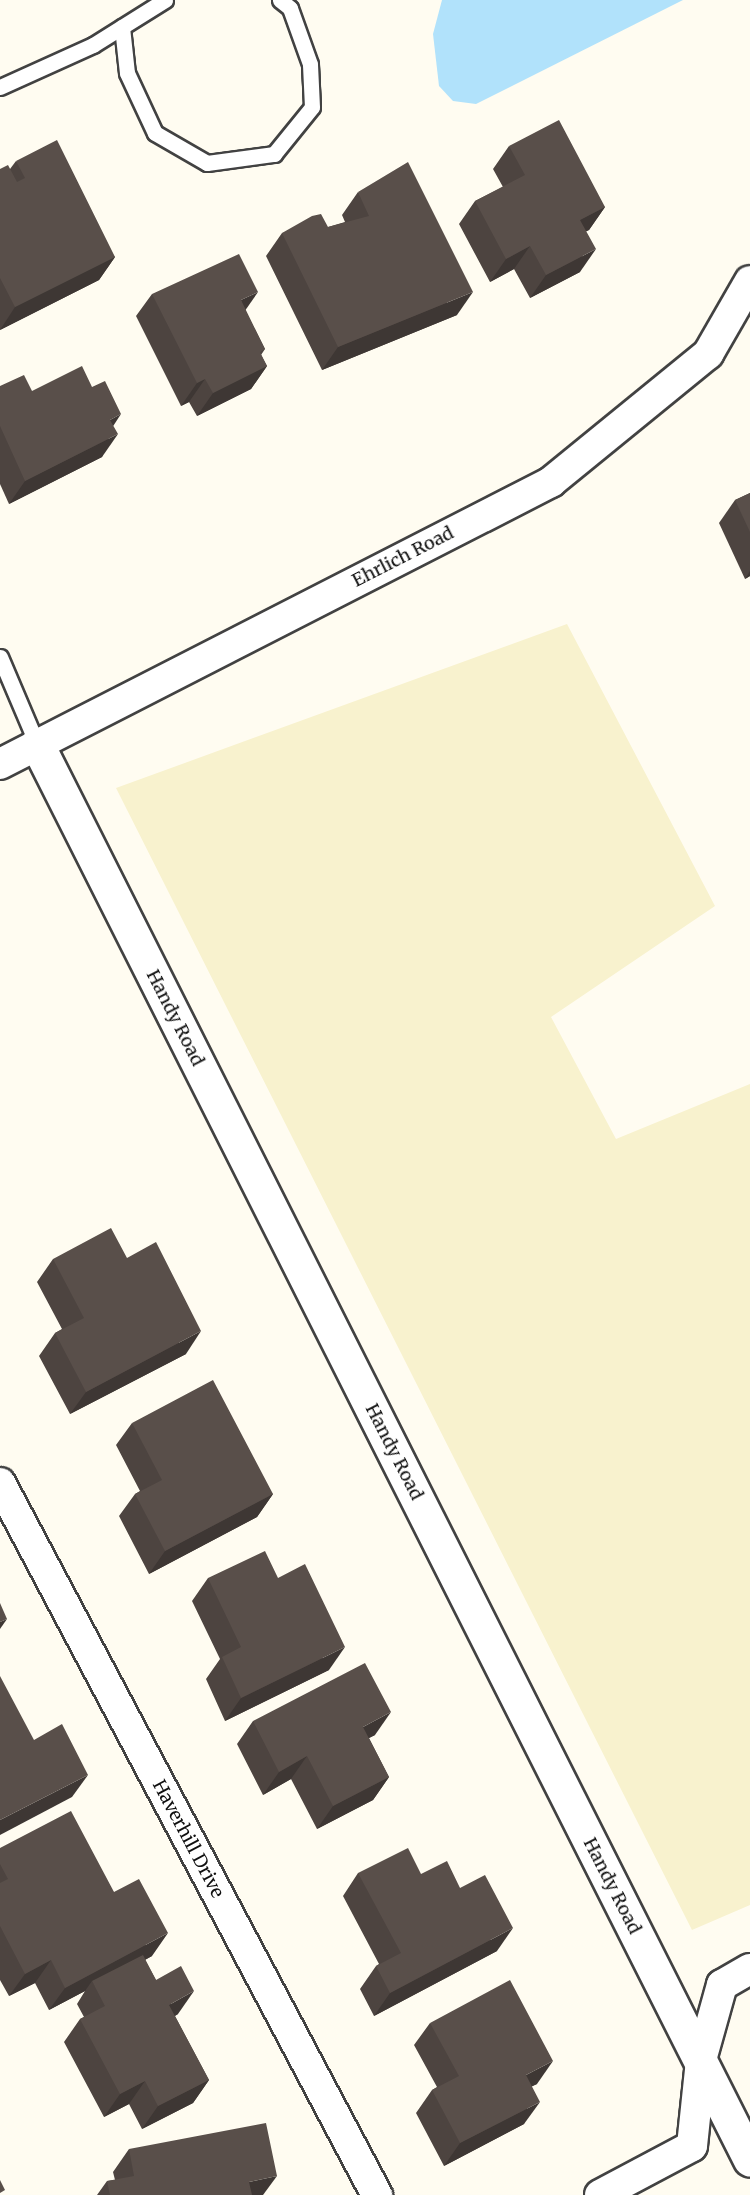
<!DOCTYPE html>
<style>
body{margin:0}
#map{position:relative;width:750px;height:2195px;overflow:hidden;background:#fffcf1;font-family:Merriweather,serif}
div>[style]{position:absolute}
.farmland>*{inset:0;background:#f8f2ce}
.water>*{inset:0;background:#b1e2fb}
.roads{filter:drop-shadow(2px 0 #424242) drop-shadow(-2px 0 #424242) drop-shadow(0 2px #424242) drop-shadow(0 -2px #424242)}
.service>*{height:15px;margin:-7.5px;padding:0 7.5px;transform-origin:7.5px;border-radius:7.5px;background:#fff}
.minor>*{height:30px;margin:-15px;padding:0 15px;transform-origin:15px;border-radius:15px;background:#fff}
.tertiary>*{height:33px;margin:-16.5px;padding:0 16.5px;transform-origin:16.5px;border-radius:16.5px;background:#fff}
.wall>*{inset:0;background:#4d4440}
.shaded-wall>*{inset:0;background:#3e3734}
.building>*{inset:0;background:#594f4a}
span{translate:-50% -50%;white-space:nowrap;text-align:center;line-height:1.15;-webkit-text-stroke:6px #fff;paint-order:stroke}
.street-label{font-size:18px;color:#0f0f0f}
</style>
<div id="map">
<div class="farmland">
<div style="clip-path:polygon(567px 624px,715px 906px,551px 1017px,616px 1139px,750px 1084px,750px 1905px,692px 1930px,116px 788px)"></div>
</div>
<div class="water">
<div style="clip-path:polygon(442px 0,683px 0,476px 104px,453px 101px,439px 86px,433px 34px)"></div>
</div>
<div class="roads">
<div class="service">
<div style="left:122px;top:27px;width:46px;rotate:83.8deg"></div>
<div style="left:127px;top:73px;width:66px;rotate:65deg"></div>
<div style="left:155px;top:133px;width:60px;rotate:30deg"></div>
<div style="left:207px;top:163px;width:68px;rotate:-7.7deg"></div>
<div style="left:274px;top:154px;width:60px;rotate:-51deg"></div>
<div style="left:312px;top:107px;width:43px;rotate:-92.7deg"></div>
<div style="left:310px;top:64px;width:59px;rotate:-109.7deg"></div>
<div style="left:290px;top:8px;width:13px;rotate:-141deg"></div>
<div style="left:0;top:87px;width:102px;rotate:-24.3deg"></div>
<div style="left:93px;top:45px;width:85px;rotate:-32deg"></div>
<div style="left:0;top:657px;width:95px;rotate:67deg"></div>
</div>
<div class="minor">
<div style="left:0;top:764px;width:619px;rotate:-27.1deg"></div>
<div style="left:551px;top:482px;width:203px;rotate:-39.2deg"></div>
<div style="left:708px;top:354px;width:84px;rotate:-60.1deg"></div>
<div style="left:0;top:1483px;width:806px;rotate:62.1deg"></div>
<div style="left:600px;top:2195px;width:104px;rotate:-28deg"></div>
<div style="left:692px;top:2146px;width:86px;rotate:-84deg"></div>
<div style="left:701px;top:2060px;width:78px;rotate:-74.4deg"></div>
<div style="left:722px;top:1985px;width:32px;rotate:-30deg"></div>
</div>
<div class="tertiary">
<div style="left:37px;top:744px;width:1585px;rotate:63.27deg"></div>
</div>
</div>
<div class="wall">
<div style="clip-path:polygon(509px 146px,605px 207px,589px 230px,586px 231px,580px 272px,530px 298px,514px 269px,490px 282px,459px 224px,475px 201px,503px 187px,493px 169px)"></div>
<div style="clip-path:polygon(16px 161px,115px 257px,99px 280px,0 330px,0 169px,10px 169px)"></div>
<div style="clip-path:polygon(358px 192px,457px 315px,322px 370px,266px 256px,282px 233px,328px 227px,345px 222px,342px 215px)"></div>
<div style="clip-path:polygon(152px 294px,245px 310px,265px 349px,261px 355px,267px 366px,251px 389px,197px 416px,189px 402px,181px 406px,136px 316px)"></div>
<div style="clip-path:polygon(0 386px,32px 391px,113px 426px,102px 457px,9px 504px,0 484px)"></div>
<div style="clip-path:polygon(750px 493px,750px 576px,745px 579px,719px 523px,735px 500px)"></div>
<div style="clip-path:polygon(127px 1258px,186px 1354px,70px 1414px,39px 1356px,55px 1333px,62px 1329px,37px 1282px,53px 1259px)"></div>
<div style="clip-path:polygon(132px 1423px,273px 1494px,257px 1517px,149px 1574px,119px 1516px,135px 1494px,140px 1491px,116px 1445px)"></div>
<div style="clip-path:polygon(208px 1578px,278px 1578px,329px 1670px,225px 1721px,206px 1679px,220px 1659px,192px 1601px)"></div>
<div style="clip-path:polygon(253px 1721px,375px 1735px,369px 1738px,389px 1777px,373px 1800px,317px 1829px,291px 1779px,263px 1795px,237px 1744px)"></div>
<div style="clip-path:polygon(0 1848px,114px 1892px,152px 1956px,145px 1960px,156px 1980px,178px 2014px,175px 2016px,209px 2080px,193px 2103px,142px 2129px,129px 2104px,104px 2117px,64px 2042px,80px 2019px,84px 2017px,77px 2004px,85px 1991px,49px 2010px,35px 1983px,9px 1996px,0 1980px)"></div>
<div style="clip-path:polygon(358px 1873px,421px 1874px,460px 1888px,497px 1951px,374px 2016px,360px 1989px,376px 1966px,379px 1964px,343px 1896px)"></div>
<div style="clip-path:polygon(430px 2023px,537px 2084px,532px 2086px,524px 2124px,444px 2166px,416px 2113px,432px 2090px,437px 2087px,414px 2045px)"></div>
<div style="clip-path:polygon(129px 2149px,263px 2195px,97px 2195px,107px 2181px,115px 2180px,113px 2172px)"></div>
</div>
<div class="shaded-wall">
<div style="clip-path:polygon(605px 207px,589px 230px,564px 243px,580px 220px)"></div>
<div style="clip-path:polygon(530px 246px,514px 269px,490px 282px,506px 259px)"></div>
<div style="clip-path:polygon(596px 249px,580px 272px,530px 298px,546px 275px)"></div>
<div style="clip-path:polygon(115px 257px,99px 280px,0 330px,15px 307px)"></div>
<div style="clip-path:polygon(258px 292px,242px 315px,241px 300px)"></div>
<div style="clip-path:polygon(473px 292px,457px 315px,322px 370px,338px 347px)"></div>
<div style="clip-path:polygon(267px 366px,251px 389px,197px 416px,213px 393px)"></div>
<div style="clip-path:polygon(205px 379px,189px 402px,181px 406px,197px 383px)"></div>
<div style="clip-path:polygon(121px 414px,106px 437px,110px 420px)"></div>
<div style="clip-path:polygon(118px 434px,102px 457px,9px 504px,25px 481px)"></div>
<div style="clip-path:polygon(750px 571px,750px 576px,745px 579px)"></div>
<div style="clip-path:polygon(201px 1331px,186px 1354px,70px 1414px,86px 1392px)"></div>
<div style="clip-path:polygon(273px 1494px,257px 1517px,149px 1574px,165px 1551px)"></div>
<div style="clip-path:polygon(7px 1619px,0 1629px,0 1622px)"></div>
<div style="clip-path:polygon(345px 1647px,329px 1670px,225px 1721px,241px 1698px)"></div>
<div style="clip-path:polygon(391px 1712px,375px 1735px,347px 1749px,363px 1727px)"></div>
<div style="clip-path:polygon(307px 1756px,291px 1779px,263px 1795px,279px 1772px)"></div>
<div style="clip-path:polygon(88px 1775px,72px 1797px,0 1835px,0 1820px)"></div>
<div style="clip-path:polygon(389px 1777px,373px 1800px,317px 1829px,333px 1806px)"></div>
<div style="clip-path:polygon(513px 1928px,497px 1951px,374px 2016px,390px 1993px)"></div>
<div style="clip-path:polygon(168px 1933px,152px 1956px,95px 1986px,92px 1981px,85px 1991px,49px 2010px,65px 1988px)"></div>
<div style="clip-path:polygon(51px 1960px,35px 1983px,9px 1996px,25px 1974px)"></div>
<div style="clip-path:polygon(194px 1991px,178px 2014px,153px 2028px,169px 2005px)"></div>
<div style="clip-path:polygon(553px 2061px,537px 2084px,510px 2097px,526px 2075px)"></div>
<div style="clip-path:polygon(209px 2080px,193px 2103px,142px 2129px,158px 2106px)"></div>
<div style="clip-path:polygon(145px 2081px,129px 2104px,104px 2117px,120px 2094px)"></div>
<div style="clip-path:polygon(540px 2102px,524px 2124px,444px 2166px,460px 2143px)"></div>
<div style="clip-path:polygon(277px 2176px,263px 2195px,240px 2195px,249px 2182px)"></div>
</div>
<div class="building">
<div style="clip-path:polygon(559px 120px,605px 207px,580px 220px,596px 249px,546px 275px,530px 246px,506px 259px,475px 201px,525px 175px,509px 146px)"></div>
<div style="clip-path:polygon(57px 140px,115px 257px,15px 307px,0 278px,0 169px,8px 165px,17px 182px,25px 178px,16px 161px)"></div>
<div style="clip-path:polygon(408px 162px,473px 292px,338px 347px,282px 233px,312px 216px,321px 214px,328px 227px,369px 216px,358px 192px)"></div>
<div style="clip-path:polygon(239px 254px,258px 292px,241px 300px,265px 349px,260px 352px,267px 366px,213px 393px,205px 379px,197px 383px,152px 294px)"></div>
<div style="clip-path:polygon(82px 366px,92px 387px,105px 381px,121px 414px,110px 420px,118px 434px,25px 481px,0 426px,0 386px,24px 375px,32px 391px)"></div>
<div style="clip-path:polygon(750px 493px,750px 532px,735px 500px)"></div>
<div style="clip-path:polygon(111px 1228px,127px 1258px,156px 1242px,201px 1331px,86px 1392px,55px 1333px,84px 1318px,53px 1259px)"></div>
<div style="clip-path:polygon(213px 1380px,273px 1494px,165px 1551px,135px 1494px,162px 1480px,132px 1423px)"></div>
<div style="clip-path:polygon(265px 1551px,278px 1578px,305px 1564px,345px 1647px,241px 1698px,222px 1657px,241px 1647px,208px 1578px)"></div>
<div style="clip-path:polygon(0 1603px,7px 1619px,0 1622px)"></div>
<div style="clip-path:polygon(365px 1663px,391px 1712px,363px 1727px,389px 1777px,333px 1806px,307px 1756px,279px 1772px,253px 1721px)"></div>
<div style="clip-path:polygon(0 1676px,34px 1740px,62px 1724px,88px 1775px,0 1820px)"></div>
<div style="clip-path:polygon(71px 1811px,114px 1892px,139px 1879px,168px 1933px,65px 1988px,51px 1960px,25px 1974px,0 1926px,0 1883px,8px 1879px,0 1864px,0 1848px)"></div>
<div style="clip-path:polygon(408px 1848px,421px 1874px,447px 1861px,460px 1888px,485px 1875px,513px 1928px,390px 1993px,376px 1966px,401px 1953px,358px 1873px)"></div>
<div style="clip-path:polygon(143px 1955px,156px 1980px,181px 1966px,194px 1991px,169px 2005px,209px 2080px,158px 2106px,145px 2081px,120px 2094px,80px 2019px,105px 2006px,92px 1981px)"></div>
<div style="clip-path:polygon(510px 1980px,553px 2061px,526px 2075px,540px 2102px,460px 2143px,432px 2090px,459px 2076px,430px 2023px)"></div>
<div style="clip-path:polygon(266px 2123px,277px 2176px,249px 2182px,252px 2195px,110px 2195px,107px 2181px,134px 2176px,129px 2149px)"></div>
<div style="clip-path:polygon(0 2180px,5px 2190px,0 2193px)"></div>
</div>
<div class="street-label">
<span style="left:403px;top:557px;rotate:-27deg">Ehrlich Road</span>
<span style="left:175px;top:1018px;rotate:63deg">Handy Road</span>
<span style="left:394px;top:1452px;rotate:63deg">Handy Road</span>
<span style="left:188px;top:1839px;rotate:62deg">Haverhill Drive</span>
<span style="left:612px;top:1886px;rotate:63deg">Handy Road</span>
</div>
</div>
